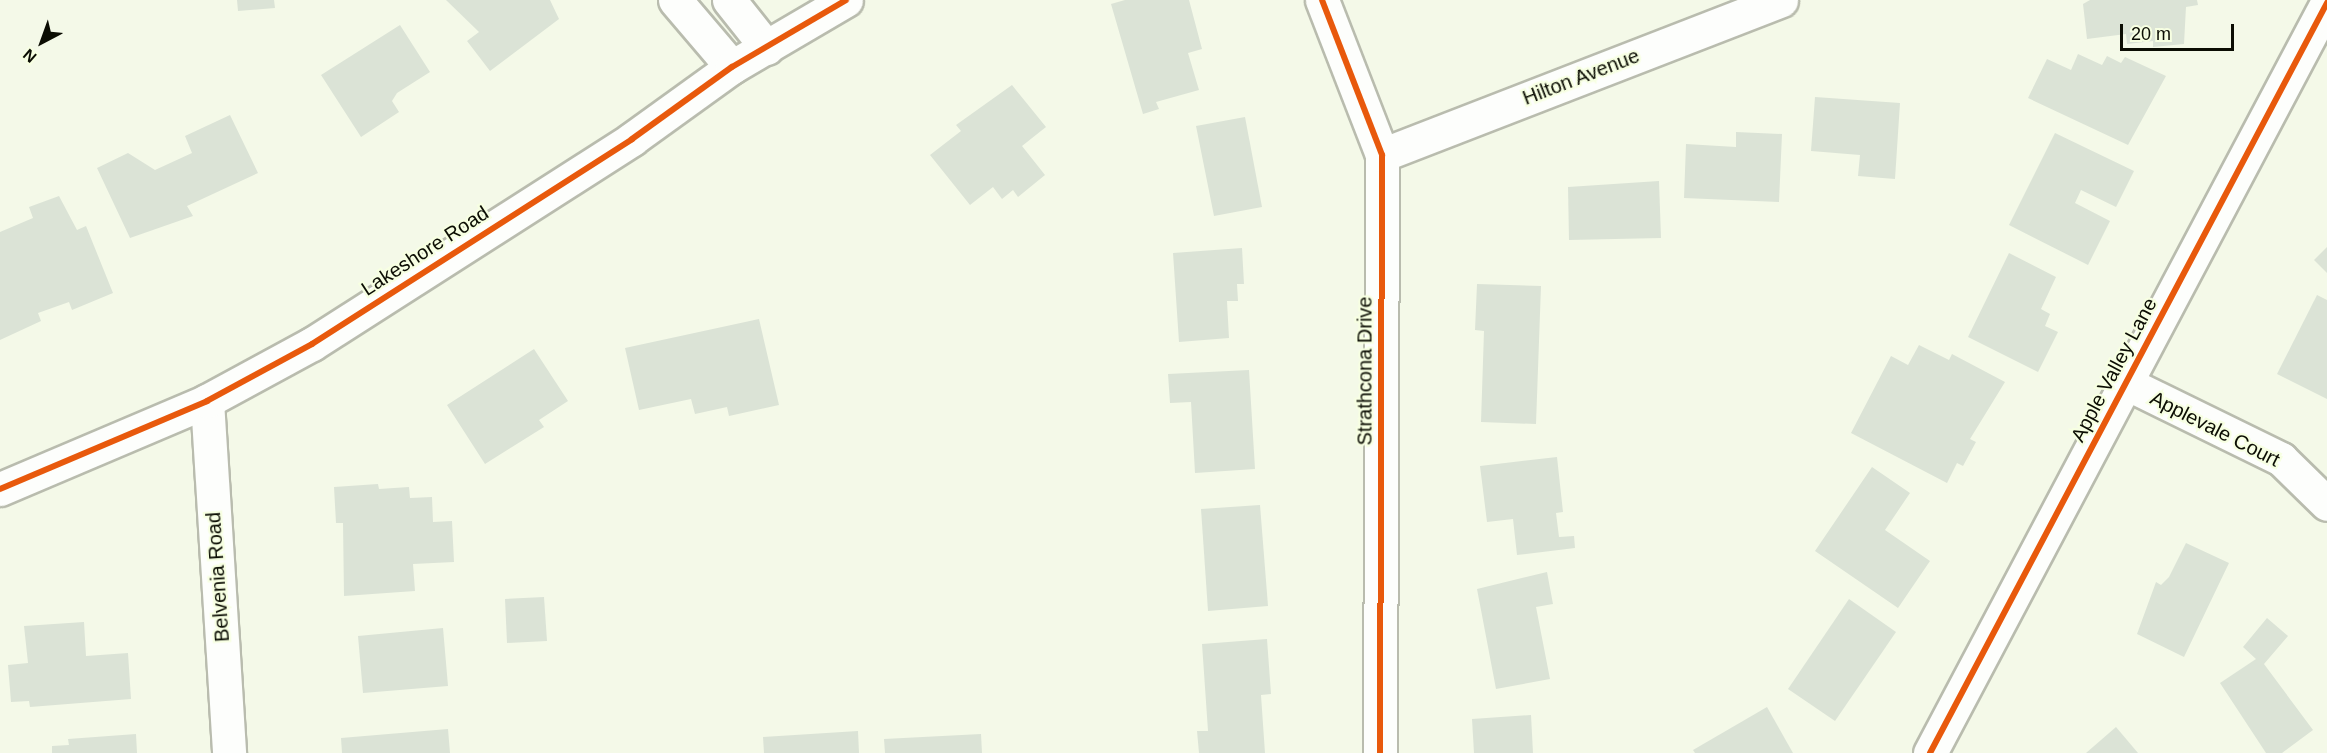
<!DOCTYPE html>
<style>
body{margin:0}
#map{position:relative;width:2327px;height:753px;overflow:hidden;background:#f4f9e8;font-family:Arial,sans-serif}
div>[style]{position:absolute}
.building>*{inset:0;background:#dbe3d6}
.roads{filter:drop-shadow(2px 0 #b9bcae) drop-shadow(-2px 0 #b9bcae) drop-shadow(0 2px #b9bcae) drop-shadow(0 -2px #b9bcae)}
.street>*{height:33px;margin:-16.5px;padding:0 16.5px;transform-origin:16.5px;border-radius:16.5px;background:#fdfefc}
.primary>*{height:33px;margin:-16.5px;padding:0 16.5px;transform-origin:16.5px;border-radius:16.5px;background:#fdfefc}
.cycleway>*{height:6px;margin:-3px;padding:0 3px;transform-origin:3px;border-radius:3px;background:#e8590c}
span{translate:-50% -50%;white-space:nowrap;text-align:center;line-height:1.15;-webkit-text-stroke:4.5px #f7ffe2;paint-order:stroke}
.street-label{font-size:20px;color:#0b0d03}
.north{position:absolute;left:12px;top:12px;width:60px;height:60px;-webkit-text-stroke:4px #f7ffe2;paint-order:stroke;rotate:221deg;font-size:16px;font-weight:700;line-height:24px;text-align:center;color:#0b0d03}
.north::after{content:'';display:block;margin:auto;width:21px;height:27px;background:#0b0d03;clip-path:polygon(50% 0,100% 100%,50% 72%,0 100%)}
.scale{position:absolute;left:2120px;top:24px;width:114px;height:27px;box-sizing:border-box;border:3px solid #0b0d03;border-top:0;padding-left:8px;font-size:18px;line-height:21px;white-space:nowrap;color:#0b0d03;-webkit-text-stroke:4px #f7ffe2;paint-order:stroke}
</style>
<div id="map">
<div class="building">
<div style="clip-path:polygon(237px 0,274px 0,275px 8px,238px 11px)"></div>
<div style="clip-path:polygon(446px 0,550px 0,559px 19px,490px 71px,467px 41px,479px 32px)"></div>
<div style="clip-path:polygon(1125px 0,1189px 0,1202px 49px,1188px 53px,1199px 90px,1156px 102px,1159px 109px,1143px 114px,1111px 4px)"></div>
<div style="clip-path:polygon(2090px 0,2197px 0,2198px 5px,2186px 7px,2184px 44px,2153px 47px,2153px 41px,2127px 44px,2126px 34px,2087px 39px,2083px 4px)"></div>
<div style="clip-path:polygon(400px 25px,430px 72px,397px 93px,392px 101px,399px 112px,361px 137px,321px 75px)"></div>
<div style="clip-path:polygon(2078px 54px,2102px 65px,2107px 56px,2121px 63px,2125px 57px,2166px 76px,2128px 145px,2028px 98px,2047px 59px,2071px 70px)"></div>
<div style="clip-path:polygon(1012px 85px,1046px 127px,1022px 146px,1045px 175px,1018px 197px,1013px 190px,1002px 199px,993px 187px,970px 205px,930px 155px,961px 131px,956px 125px)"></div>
<div style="clip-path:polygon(1815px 97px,1900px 103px,1895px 179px,1858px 176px,1860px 155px,1811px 151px)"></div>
<div style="clip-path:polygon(230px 115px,258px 173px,187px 206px,193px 216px,130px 238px,97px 168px,128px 153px,155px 170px,192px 153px,185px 136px)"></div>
<div style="clip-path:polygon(1245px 117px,1262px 207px,1214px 216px,1196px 126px)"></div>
<div style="clip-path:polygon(1736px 132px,1782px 134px,1779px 202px,1684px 198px,1686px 144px,1736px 147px)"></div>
<div style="clip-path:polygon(2055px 133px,2134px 171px,2116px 207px,2081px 190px,2075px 203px,2110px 221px,2088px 265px,2009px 225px)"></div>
<div style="clip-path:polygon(1659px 181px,1661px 238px,1569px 240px,1568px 187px)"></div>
<div style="clip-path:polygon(59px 196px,77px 230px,86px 226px,113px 293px,72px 310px,69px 302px,38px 313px,41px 321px,0 340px,0 232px,33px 218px,29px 207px)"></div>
<div style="clip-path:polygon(2327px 247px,2327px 273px,2314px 260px)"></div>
<div style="clip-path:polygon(1242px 248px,1244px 284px,1237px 284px,1238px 301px,1227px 301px,1229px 338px,1179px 342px,1173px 253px)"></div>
<div style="clip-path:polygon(2009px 253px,2056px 277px,2041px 309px,2050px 314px,2045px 326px,2058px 332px,2038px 372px,1968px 337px)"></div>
<div style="clip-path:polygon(1477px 284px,1541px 286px,1536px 424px,1481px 422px,1484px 331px,1475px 330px)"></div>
<div style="clip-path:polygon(2317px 295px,2327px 300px,2327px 399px,2277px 374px)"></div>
<div style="clip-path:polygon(759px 319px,779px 405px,729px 416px,727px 407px,695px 414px,691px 399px,639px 410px,625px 348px)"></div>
<div style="clip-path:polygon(1919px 345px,1949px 360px,1952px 354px,2005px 382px,1970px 439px,1976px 442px,1963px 466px,1957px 463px,1947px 483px,1851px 433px,1891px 356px,1908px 365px)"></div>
<div style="clip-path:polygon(534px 349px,568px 401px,539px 420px,544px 427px,485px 464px,447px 405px)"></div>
<div style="clip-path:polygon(1249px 370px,1255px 469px,1195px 473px,1191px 402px,1170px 403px,1168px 374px)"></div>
<div style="clip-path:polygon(1557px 457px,1563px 512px,1556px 513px,1559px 537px,1574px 536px,1575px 548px,1517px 555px,1513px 519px,1487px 522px,1480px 466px)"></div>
<div style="clip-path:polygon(1872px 467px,1910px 493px,1885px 530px,1930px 561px,1898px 608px,1815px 551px)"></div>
<div style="clip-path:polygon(378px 484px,379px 489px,409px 487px,410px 498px,432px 497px,433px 522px,452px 521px,454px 562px,413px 564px,415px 591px,344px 596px,343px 523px,336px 523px,334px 487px)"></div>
<div style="clip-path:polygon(1260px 505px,1268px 606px,1208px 611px,1201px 509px)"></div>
<div style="clip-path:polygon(2186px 543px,2229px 563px,2184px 657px,2137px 634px,2156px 582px,2161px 585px,2169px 577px)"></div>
<div style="clip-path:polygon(1547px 572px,1553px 604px,1536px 607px,1550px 679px,1496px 689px,1477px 589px)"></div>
<div style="clip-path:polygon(544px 597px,547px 641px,507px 643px,505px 599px)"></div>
<div style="clip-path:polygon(1849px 599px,1896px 632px,1835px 721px,1788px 689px)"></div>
<div style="clip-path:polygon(2267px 618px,2288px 636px,2264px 664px,2313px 730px,2282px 753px,2266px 753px,2220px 683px,2256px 659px,2243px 647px)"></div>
<div style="clip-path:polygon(84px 622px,86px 656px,128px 653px,131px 699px,30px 707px,29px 701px,11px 702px,8px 665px,28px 663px,24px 626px)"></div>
<div style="clip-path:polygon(443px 628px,448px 686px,363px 693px,358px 636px)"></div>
<div style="clip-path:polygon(1267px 639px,1271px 694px,1261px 695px,1265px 753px,1199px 753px,1197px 731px,1208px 731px,1202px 644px)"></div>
<div style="clip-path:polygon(1767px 707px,1793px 753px,1695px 753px,1693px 750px)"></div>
<div style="clip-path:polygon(1531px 715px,1533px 753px,1474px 753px,1472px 719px)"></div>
<div style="clip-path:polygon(2116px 727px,2138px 753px,2086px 753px)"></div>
<div style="clip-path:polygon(448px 729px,450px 753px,342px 753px,341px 738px)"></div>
<div style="clip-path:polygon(858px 731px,859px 753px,764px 753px,763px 737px)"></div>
<div style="clip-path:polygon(136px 734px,137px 753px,52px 753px,52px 746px,69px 745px,68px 739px)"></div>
<div style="clip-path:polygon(981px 734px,982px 753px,885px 753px,884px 739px)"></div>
</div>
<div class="roads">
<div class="street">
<div style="left:675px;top:0;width:88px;rotate:49.6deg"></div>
<div style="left:729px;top:0;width:61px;rotate:51.6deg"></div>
<div style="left:1322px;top:0;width:166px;rotate:68.8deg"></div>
<div style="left:1382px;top:155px;width:598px;rotate:90.19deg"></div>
<div style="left:1382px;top:155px;width:428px;rotate:-21.2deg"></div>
<div style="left:2126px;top:383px;width:173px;rotate:26.1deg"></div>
<div style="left:2281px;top:459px;width:64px;rotate:44.4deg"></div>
<div style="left:207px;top:401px;width:353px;rotate:86.4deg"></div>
<div style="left:1930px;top:753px;width:849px;rotate:-62.11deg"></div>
</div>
<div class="primary">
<div style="left:0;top:489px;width:225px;rotate:-23deg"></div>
<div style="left:207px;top:401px;width:119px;rotate:-28.5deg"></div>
<div style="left:312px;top:344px;width:380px;rotate:-32.6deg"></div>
<div style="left:632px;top:139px;width:123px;rotate:-35.8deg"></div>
<div style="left:732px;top:67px;width:132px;rotate:-30.4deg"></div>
</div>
</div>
<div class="cycleway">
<div style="left:1322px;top:0;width:166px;rotate:68.8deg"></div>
<div style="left:1382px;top:155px;width:598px;rotate:90.19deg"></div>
<div style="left:0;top:489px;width:225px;rotate:-23deg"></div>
<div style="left:207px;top:401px;width:119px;rotate:-28.5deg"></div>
<div style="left:312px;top:344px;width:380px;rotate:-32.6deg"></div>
<div style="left:632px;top:139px;width:123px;rotate:-35.8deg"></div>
<div style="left:732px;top:67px;width:132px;rotate:-30.4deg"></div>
<div style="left:1930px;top:753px;width:849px;rotate:-62.11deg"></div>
</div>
<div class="street-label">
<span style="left:1581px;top:77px;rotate:-21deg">Hilton Avenue</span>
<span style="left:425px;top:251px;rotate:-33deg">Lakeshore Road</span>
<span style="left:2114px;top:370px;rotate:-62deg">Apple Valley Lane</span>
<span style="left:1365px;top:371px;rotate:-90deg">Strathcona Drive</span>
<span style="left:2215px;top:429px;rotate:27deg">Applevale Court</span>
<span style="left:218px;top:577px;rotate:-94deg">Belvenia Road</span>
</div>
<div class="north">N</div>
<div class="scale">20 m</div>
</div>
